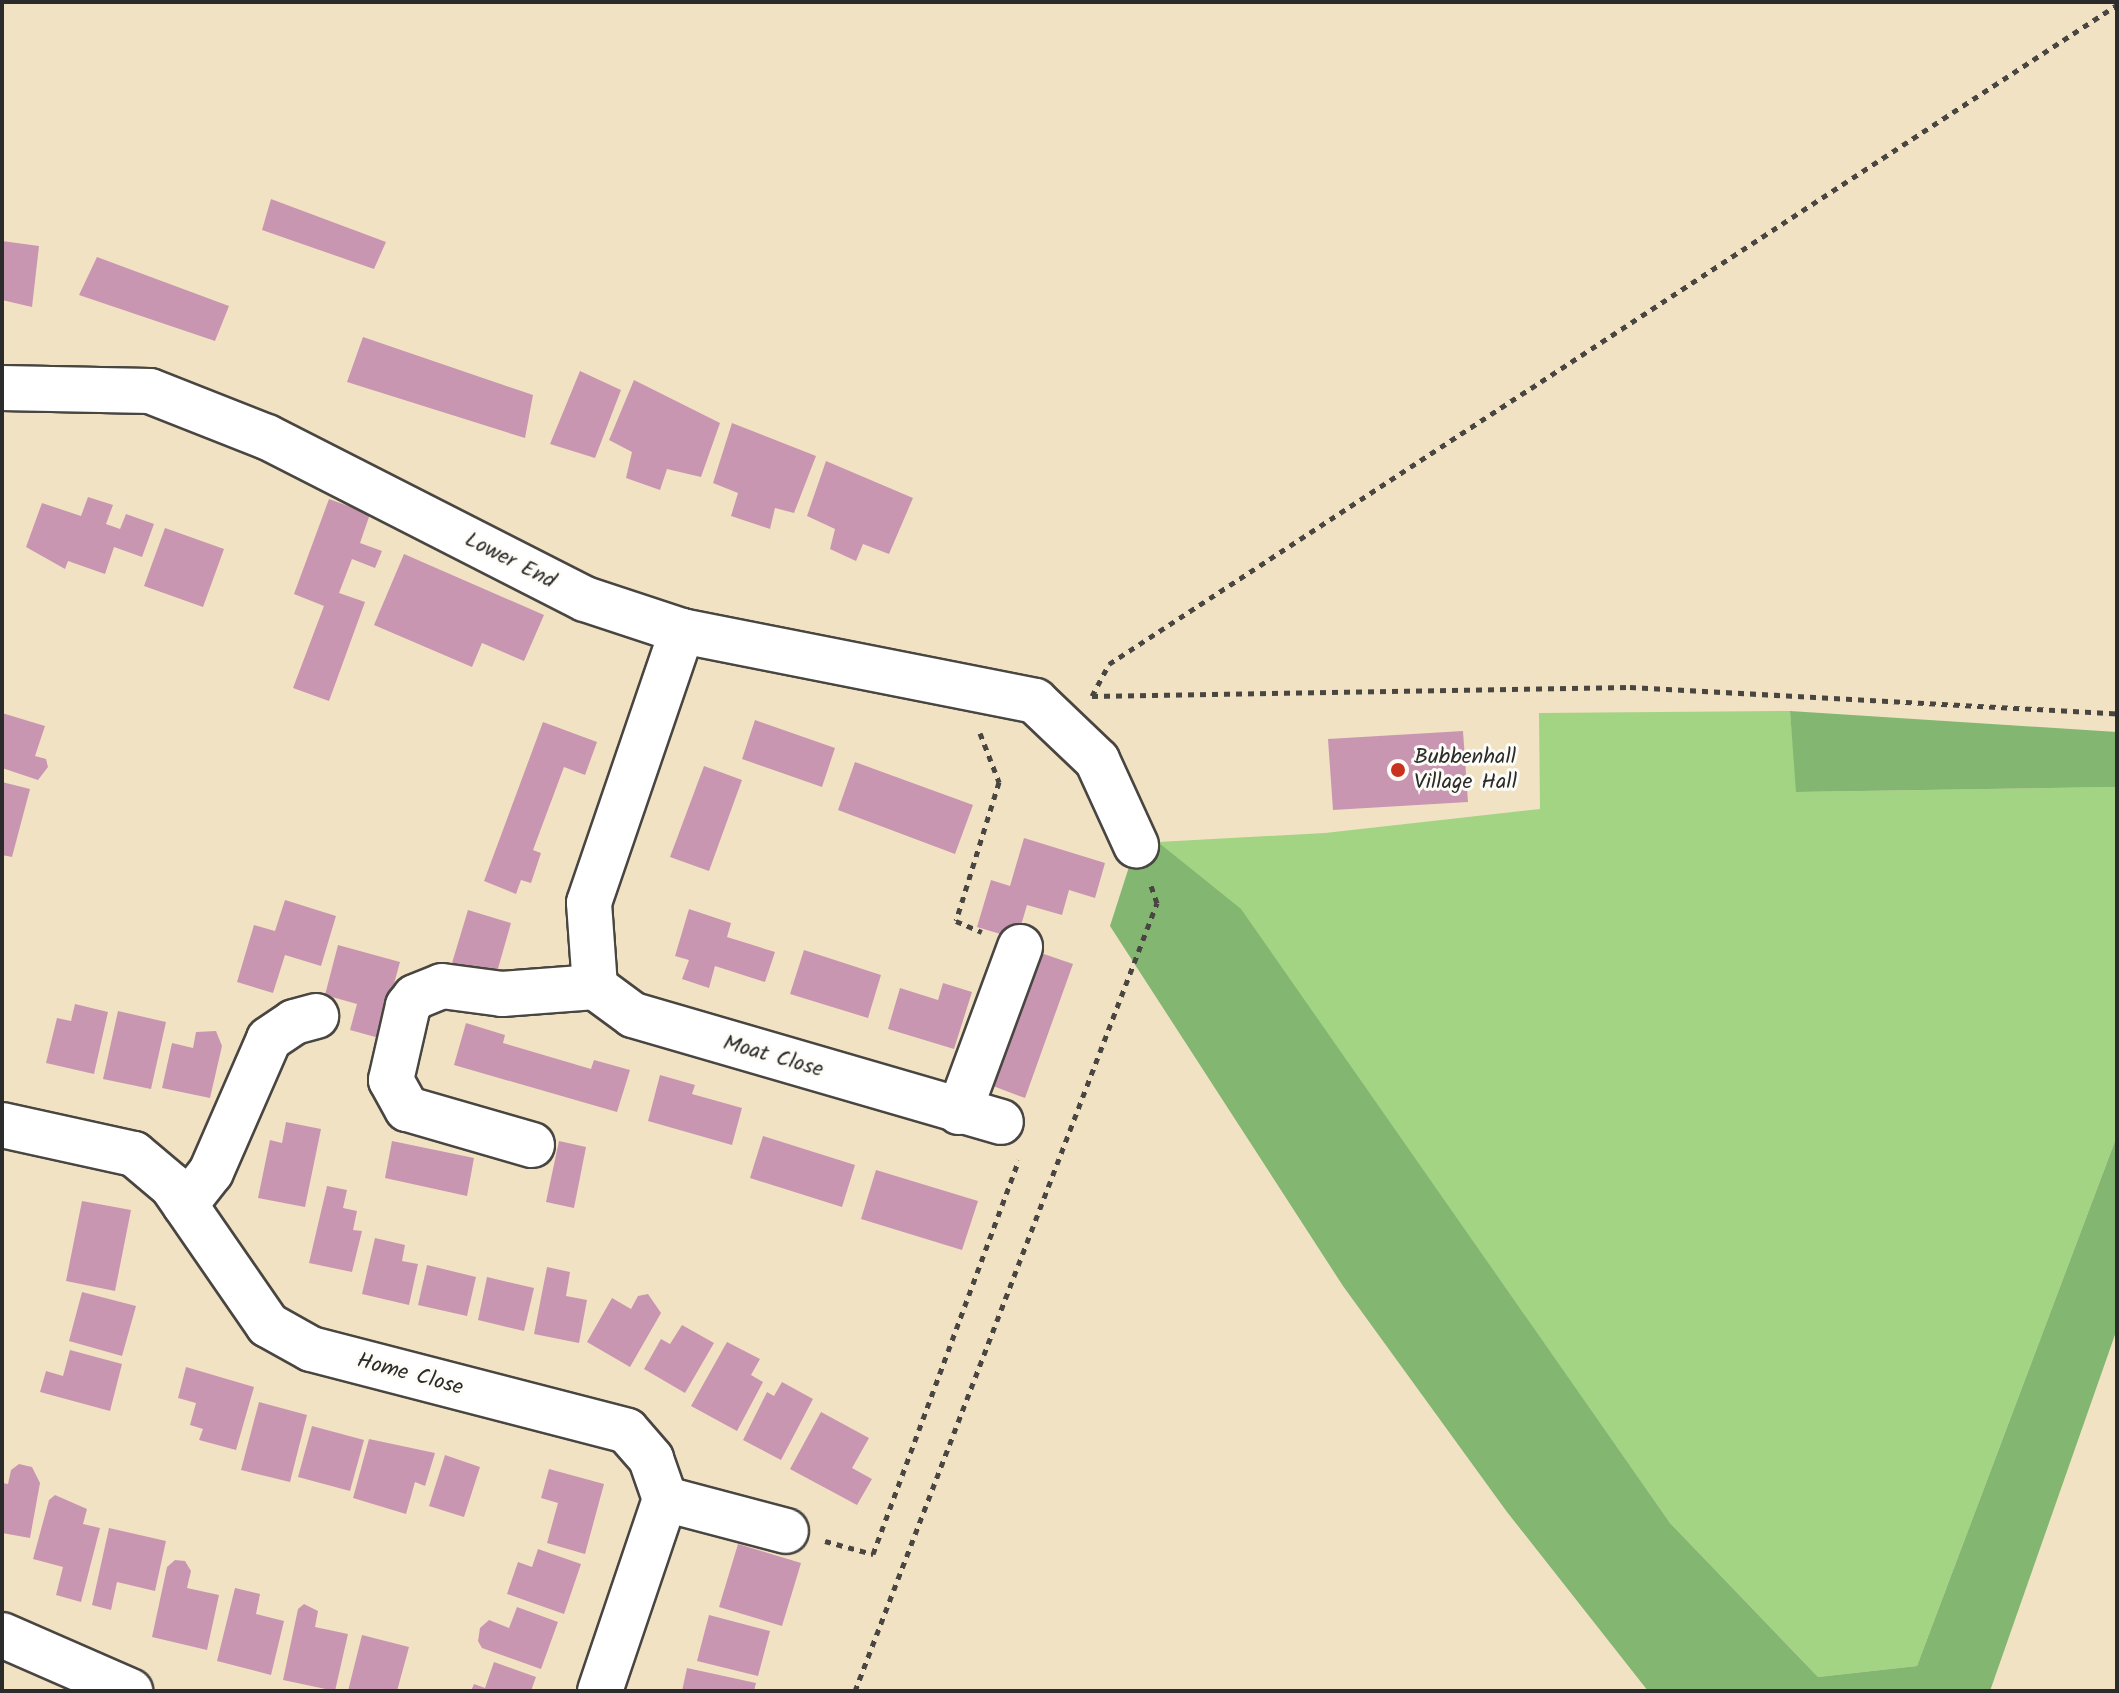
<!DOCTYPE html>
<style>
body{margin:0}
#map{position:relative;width:2119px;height:1693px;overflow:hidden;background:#f2e2c4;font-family:Kalam,sans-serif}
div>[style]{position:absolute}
.green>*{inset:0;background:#a3d483}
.forest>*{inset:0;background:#82b671}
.building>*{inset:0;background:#c996b1}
.path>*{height:5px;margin-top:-2.5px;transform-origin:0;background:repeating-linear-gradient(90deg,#494642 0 6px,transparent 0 12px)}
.roads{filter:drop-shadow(2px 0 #494642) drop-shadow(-2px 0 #494642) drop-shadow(0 2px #494642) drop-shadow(0 -2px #494642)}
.minor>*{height:44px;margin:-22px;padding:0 22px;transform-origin:22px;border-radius:22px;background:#fff}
.dots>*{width:22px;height:22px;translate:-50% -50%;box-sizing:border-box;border:4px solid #fdfcf7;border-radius:50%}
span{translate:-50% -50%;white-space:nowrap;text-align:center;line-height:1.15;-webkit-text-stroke:6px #fdfcf7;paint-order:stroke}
.street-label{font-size:22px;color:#2b2b2b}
.poi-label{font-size:22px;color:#2b2b2b}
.left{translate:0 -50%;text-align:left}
.frame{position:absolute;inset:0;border:4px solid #2b2b2b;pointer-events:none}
</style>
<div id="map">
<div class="green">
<div style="clip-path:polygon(1790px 711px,1797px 792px,2117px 787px,2117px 1136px,1917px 1666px,1818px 1677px,1670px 1523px,1241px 910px,1158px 842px,1325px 833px,1540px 809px,1539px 713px)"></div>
</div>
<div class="forest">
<div style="clip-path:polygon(1790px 711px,2117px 732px,2117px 787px,1796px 792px)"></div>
<div style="clip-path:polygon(1158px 842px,1241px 909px,1670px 1523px,1818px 1677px,1917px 1666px,2117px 1136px,2117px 1329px,1990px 1691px,1648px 1691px,1507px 1512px,1343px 1286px,1110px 926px,1136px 845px)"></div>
</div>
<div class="building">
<div style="clip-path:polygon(271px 199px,386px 242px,374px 269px,262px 230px)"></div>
<div style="clip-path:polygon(2px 241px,39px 246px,32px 307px,2px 300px)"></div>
<div style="clip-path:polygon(97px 257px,229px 306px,215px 341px,79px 295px)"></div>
<div style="clip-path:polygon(363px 337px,533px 395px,525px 438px,347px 382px)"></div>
<div style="clip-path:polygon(580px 371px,621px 390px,595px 458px,550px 444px)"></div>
<div style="clip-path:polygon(634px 380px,720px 423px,701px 477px,667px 469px,660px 490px,626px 478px,632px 452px,609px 440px)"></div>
<div style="clip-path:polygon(732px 423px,816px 456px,794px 513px,775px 508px,770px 529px,731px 516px,738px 493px,713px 483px)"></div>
<div style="clip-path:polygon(826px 461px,913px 498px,889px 554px,863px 544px,856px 561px,830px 549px,835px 529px,807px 516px)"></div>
<div style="clip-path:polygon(88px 497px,113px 505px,106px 524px,120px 529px,126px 514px,154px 524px,142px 557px,114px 547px,105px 574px,68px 561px,65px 569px,26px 547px,42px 503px,81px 516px)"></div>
<div style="clip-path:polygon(329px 499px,370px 514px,360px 543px,382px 551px,375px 568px,352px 559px,339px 593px,365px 602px,329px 701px,293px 688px,324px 606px,294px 594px)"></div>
<div style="clip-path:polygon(165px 528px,224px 549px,203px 607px,144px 586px)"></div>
<div style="clip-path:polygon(404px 554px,544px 615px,524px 661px,482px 643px,472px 667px,374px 625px)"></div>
<div style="clip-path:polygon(2px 713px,45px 726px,35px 756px,46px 759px,48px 767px,38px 780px,2px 768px)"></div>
<div style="clip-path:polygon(755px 720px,835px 748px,822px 787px,742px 759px)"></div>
<div style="clip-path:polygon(543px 722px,597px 742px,585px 775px,564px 767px,533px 850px,541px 853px,531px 883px,521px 880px,516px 894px,484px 881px)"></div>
<div style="clip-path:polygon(1463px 731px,1468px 802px,1333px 810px,1328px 739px)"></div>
<div style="clip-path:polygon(855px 762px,973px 805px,955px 854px,838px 810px)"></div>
<div style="clip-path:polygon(704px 766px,742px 780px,709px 871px,670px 857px)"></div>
<div style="clip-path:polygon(2px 782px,30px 789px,12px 857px,2px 855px)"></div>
<div style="clip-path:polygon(1024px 838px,1105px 863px,1095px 898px,1069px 890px,1062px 915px,1027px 905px,1017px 939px,977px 927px,991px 880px,1010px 886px)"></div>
<div style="clip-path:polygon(285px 900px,336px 916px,321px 966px,285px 955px,273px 993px,237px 982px,254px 925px,275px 931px)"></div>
<div style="clip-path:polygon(689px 909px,731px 923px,727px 937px,775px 952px,765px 982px,715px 966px,709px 988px,682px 979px,689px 960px,675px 956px)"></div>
<div style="clip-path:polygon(468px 910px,511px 923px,493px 986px,449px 973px)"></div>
<div style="clip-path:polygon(338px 945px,400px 962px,379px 1038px,350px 1030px,357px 1004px,325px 995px)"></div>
<div style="clip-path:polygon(804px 950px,881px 975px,868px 1018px,790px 994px)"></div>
<div style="clip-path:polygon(1041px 953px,1073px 964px,1025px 1098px,993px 1086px)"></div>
<div style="clip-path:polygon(943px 983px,972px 992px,954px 1049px,888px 1029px,900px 988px,938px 1000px)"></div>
<div style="clip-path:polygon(75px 1004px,108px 1012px,94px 1074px,46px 1063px,57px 1018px,71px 1021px)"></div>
<div style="clip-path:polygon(118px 1011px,166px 1022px,151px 1089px,103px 1079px)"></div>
<div style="clip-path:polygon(466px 1023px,505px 1035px,503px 1043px,591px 1069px,594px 1060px,630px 1070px,617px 1112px,454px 1065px)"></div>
<div style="clip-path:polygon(216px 1031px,222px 1046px,210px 1098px,162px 1088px,172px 1043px,193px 1048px,196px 1032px)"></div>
<div style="clip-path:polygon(660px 1075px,695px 1085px,692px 1094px,742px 1108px,732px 1145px,648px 1121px)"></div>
<div style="clip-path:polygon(286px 1122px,321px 1129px,305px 1207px,258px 1198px,270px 1140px,282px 1143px)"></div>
<div style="clip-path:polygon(763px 1136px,855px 1165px,842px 1207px,750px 1178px)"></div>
<div style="clip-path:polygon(392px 1141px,474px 1158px,467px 1196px,385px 1178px)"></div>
<div style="clip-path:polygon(559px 1141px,586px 1147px,574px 1208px,546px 1202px)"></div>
<div style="clip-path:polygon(876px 1170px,978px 1201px,962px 1250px,861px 1219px)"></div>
<div style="clip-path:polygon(327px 1186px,347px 1190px,343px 1208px,357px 1211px,353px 1230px,362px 1231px,352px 1272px,309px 1263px)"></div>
<div style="clip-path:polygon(82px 1201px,131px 1210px,115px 1291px,66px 1281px)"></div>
<div style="clip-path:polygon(375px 1238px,405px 1245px,402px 1261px,418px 1264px,409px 1305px,362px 1294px)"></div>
<div style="clip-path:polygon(427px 1265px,476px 1277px,467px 1316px,418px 1305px)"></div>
<div style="clip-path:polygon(547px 1267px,570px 1272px,566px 1296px,587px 1300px,579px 1343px,534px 1334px)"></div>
<div style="clip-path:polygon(487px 1277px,534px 1288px,524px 1331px,478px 1320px)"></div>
<div style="clip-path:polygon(82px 1292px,136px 1306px,122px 1356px,69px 1341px)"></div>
<div style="clip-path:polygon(648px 1294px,661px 1313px,630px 1367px,587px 1342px,612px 1298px,631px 1309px,638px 1296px)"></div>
<div style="clip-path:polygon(682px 1325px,714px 1343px,685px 1393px,644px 1369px,661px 1339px,670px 1344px)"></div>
<div style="clip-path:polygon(727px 1342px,760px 1359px,751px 1375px,763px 1382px,737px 1431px,691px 1406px)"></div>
<div style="clip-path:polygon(70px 1350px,122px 1364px,110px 1411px,40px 1392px,46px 1371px,63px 1376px)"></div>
<div style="clip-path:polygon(186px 1367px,254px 1387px,236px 1450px,199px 1440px,203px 1429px,190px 1425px,196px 1403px,178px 1398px)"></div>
<div style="clip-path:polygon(782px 1382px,813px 1399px,781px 1460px,743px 1440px,767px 1392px,774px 1396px)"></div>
<div style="clip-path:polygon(259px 1402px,307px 1415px,290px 1482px,241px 1470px)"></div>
<div style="clip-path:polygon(821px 1412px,869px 1438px,852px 1468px,872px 1479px,857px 1505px,790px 1469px)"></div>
<div style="clip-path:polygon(312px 1426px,364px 1440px,350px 1491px,298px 1477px)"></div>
<div style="clip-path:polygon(369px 1439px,435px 1453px,425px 1486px,415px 1482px,406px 1514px,353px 1498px)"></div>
<div style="clip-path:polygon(445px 1455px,480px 1467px,464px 1517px,429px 1506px)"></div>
<div style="clip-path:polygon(19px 1464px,32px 1467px,40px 1483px,30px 1538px,2px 1533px,2px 1483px,8px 1484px,11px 1470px)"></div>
<div style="clip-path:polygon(549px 1469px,604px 1484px,585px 1554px,547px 1543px,558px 1503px,541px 1498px)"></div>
<div style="clip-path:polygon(55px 1495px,87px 1509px,83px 1524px,100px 1528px,81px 1602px,56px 1595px,63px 1567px,33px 1559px,49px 1500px)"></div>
<div style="clip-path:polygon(109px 1528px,166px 1541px,155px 1591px,117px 1582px,111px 1610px,92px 1605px)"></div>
<div style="clip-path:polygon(738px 1544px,801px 1563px,782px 1626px,719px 1607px)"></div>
<div style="clip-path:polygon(538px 1549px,581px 1564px,564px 1614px,507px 1594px,518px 1562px,532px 1567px)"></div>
<div style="clip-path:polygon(175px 1560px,185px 1561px,191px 1571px,187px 1588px,219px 1595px,207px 1650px,152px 1637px,167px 1567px)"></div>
<div style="clip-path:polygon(235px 1588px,260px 1594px,256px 1614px,284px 1621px,271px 1675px,217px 1661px)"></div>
<div style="clip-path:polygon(304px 1604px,318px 1611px,315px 1627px,348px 1634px,335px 1691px,283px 1680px,298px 1609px)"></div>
<div style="clip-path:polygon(517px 1607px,558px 1622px,541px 1669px,482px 1648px,478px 1641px,480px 1628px,489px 1620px,509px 1628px)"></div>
<div style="clip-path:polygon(709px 1615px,770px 1631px,758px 1676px,697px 1661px)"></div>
<div style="clip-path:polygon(362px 1635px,409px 1647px,397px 1691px,348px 1691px)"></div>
<div style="clip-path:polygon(494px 1662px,536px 1677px,531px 1691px,471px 1691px,474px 1684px,485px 1688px)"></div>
<div style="clip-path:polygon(687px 1668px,756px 1683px,754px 1691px,682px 1691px)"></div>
</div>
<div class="path">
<div style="left:1092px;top:696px;width:36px;rotate:-62deg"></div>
<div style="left:1109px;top:664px;width:1204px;rotate:-33.18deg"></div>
<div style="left:1092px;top:696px;width:538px;rotate:-0.96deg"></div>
<div style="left:1630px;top:687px;width:488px;rotate:3.1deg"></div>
<div style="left:980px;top:733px;width:53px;rotate:68.8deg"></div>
<div style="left:999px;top:782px;width:145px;rotate:107.2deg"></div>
<div style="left:956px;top:921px;width:28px;rotate:23deg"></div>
<div style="left:825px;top:1541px;width:50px;rotate:15.2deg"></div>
<div style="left:873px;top:1554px;width:420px;rotate:-69.7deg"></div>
<div style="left:855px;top:1691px;width:844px;rotate:-69.03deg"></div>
<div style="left:1157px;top:903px;width:21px;rotate:-109deg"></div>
</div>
<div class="roads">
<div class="minor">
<div style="left:2px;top:388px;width:148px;rotate:1.2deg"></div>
<div style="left:150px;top:391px;width:126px;rotate:21.5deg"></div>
<div style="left:267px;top:437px;width:357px;rotate:27deg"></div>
<div style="left:585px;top:599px;width:102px;rotate:18.3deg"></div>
<div style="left:682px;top:631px;width:360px;rotate:11.2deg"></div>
<div style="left:1035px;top:701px;width:86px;rotate:43.6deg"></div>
<div style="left:1097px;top:760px;width:94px;rotate:65.4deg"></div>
<div style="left:682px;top:631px;width:287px;rotate:108.9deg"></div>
<div style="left:589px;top:903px;width:84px;rotate:85.9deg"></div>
<div style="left:595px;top:987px;width:47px;rotate:36.4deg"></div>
<div style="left:633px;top:1015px;width:383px;rotate:16.2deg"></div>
<div style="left:959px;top:1112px;width:176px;rotate:-69.7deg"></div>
<div style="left:2px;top:1125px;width:135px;rotate:12.4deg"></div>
<div style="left:134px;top:1154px;width:50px;rotate:40.1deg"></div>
<div style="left:172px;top:1186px;width:169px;rotate:55.4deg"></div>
<div style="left:268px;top:1325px;width:49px;rotate:29.2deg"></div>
<div style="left:311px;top:1349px;width:326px;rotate:14.5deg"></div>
<div style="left:627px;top:1431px;width:37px;rotate:49deg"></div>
<div style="left:651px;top:1459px;width:42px;rotate:70.7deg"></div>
<div style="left:665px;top:1499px;width:203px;rotate:108.7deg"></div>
<div style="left:532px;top:1145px;width:130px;rotate:-163.9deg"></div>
<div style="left:407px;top:1109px;width:33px;rotate:-119deg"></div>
<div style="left:391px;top:1080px;width:76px;rotate:-77.1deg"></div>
<div style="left:408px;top:1006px;width:11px;rotate:-52deg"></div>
<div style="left:415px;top:997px;width:29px;rotate:-22deg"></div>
<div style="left:442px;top:986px;width:61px;rotate:7.6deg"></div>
<div style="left:502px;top:994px;width:93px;rotate:-4.3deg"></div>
<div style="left:185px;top:1205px;width:42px;rotate:-51.8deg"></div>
<div style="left:211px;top:1172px;width:145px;rotate:-66.4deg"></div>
<div style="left:269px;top:1039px;width:30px;rotate:-34deg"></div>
<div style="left:294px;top:1022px;width:23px;rotate:-15deg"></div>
<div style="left:665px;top:1499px;width:125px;rotate:14.8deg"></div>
<div style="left:2px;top:1635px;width:140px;rotate:23.6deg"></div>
</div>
</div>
<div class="dots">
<div style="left:1398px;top:770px;background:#c8321e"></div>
</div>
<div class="street-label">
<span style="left:510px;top:561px;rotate:27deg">Lower End</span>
<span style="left:773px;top:1057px;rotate:16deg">Moat Close</span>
<span style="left:410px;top:1375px;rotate:15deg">Home Close</span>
</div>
<div class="poi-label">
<span class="left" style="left:1414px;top:770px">Bubbenhall<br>Village Hall</span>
</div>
<div class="frame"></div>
</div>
